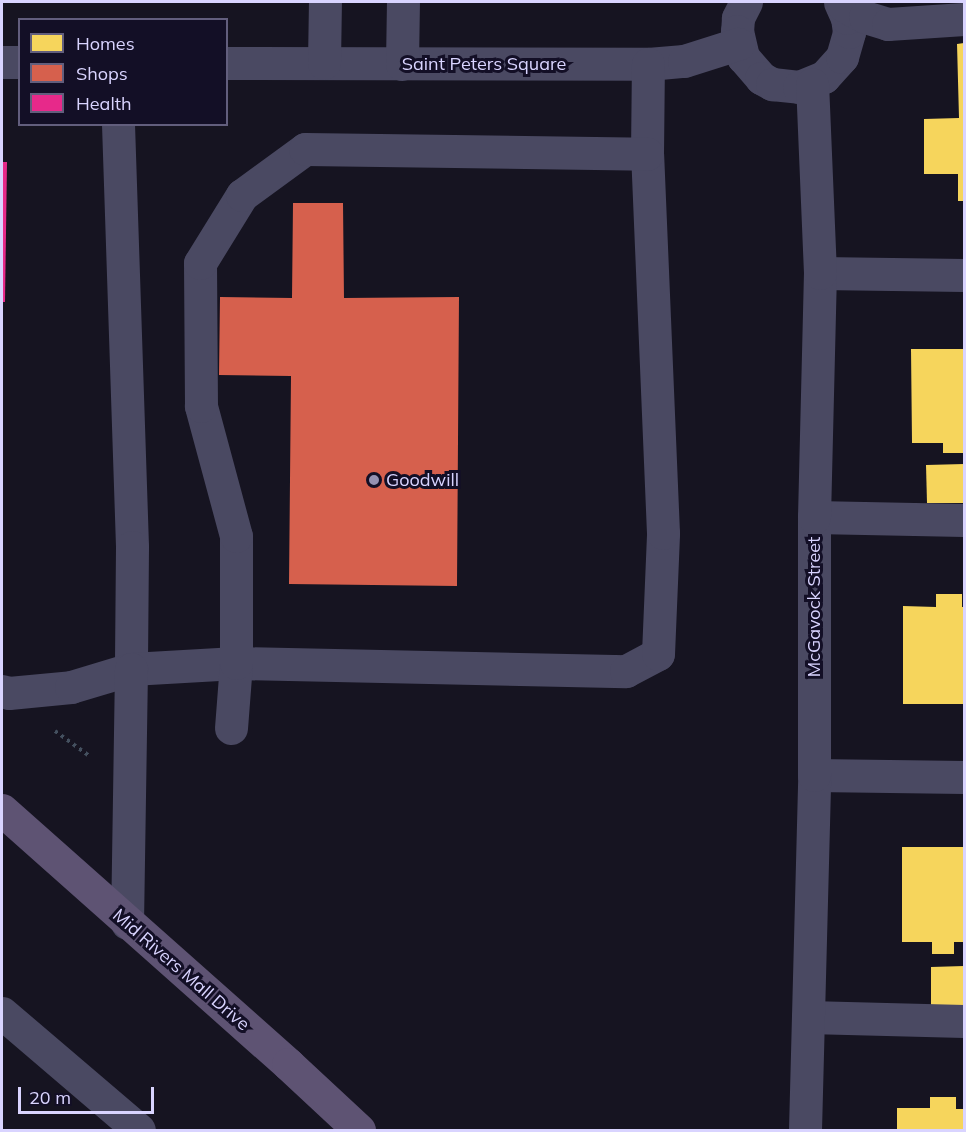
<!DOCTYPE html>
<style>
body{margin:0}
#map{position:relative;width:966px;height:1132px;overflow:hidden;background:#161421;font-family:Mulish,sans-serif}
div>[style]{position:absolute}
.homes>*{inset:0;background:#f6d55c}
.shops>*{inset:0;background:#d6604d}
.health>*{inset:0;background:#e7298a}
.path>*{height:4px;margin-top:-2px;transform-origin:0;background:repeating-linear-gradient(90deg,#44505f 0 3px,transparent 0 7.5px)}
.minor>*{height:33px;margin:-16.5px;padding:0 16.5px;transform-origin:16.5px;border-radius:16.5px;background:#4a4962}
.major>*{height:33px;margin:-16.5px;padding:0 16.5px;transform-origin:16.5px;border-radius:16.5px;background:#5e5373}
.dots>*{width:16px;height:16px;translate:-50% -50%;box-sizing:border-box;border:3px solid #130f26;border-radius:50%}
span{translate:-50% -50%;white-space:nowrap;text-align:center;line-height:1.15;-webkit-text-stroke:6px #130f26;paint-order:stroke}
.street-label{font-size:18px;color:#d9d4ff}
.poi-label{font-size:18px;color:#d9d4ff}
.left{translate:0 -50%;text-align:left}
.frame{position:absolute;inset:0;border:3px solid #d9d4ff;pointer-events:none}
.legend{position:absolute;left:18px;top:18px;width:210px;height:108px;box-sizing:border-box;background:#130f26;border:2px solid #625e7d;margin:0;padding:8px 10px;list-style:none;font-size:18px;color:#d9d4ff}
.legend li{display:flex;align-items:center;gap:12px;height:30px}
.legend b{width:30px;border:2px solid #625e7d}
.scale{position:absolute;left:18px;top:1087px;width:136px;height:27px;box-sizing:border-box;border:3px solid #d9d4ff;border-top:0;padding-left:8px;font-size:18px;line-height:21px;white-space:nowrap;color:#d9d4ff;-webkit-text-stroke:4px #130f26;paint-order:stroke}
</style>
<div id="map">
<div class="homes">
<div style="clip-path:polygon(964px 43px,964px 201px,958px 201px,958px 174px,924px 174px,924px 119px,959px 118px,957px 44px)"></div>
<div style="clip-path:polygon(911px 349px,964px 349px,964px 453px,943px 453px,943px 443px,912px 443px)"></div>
<div style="clip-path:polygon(964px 464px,964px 503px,927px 503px,926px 465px)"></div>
<div style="clip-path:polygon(936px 594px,962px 594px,962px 607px,964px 607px,964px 704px,903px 704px,903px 606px,936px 607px)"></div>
<div style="clip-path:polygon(902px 847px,964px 847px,964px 942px,954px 942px,954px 954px,932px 954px,932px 942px,902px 942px)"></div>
<div style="clip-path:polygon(964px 966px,964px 1005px,931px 1005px,931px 967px)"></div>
<div style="clip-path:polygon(930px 1097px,956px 1097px,956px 1109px,964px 1109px,964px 1130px,897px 1130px,897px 1108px,930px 1108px)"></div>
</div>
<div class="shops">
<div style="clip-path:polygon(293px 203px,343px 203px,344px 298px,459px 297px,457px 586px,289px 584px,291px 376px,219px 375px,220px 297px,292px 298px)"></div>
</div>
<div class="health">
<div style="clip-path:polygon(2px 162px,7px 162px,5px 302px,2px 302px)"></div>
</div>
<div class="path">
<div style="left:55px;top:731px;width:41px;rotate:36deg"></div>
</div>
<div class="minor">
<div style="left:746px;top:2px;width:18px;rotate:117deg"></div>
<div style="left:738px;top:18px;width:13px;rotate:94deg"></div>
<div style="left:737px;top:31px;width:27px;rotate:77deg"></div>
<div style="left:743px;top:57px;width:28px;rotate:49deg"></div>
<div style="left:761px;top:78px;width:13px;rotate:29deg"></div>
<div style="left:772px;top:84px;width:27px;rotate:6deg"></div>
<div style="left:799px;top:87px;width:27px;rotate:-22deg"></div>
<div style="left:824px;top:77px;width:27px;rotate:-48deg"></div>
<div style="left:842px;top:57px;width:26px;rotate:-74deg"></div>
<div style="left:849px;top:32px;width:14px;rotate:-98deg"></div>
<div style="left:847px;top:18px;width:17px;rotate:-114deg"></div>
<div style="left:843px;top:5px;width:25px;rotate:29deg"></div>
<div style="left:865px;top:17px;width:24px;rotate:17deg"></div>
<div style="left:888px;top:24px;width:76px;rotate:-3.8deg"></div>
<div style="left:2px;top:62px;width:18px"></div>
<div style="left:226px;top:63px;width:422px;rotate:0.1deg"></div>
<div style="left:648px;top:64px;width:36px;rotate:-5deg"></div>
<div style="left:684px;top:61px;width:57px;rotate:-17.5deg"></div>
<div style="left:324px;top:63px;width:61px;rotate:-89.1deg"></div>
<div style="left:402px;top:64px;width:62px;rotate:-89.1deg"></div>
<div style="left:118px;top:124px;width:423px;rotate:88.1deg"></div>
<div style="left:132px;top:547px;width:122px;rotate:90.5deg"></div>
<div style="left:131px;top:669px;width:105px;rotate:-3.3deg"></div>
<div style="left:236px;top:663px;width:390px;rotate:1.2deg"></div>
<div style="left:626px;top:671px;width:36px;rotate:-28deg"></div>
<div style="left:658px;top:654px;width:121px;rotate:-87.6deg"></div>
<div style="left:663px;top:533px;width:379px;rotate:-92.4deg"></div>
<div style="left:647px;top:154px;width:90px;rotate:-89.4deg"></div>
<div style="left:820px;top:273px;width:144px;rotate:0.8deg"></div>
<div style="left:814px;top:517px;width:150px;rotate:1.1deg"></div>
<div style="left:2px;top:691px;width:7px;rotate:16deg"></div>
<div style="left:9px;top:693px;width:62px;rotate:-5.5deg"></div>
<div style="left:71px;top:687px;width:63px;rotate:-16.7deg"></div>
<div style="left:131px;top:669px;width:254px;rotate:90.9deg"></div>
<div style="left:231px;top:728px;width:65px;rotate:-85.6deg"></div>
<div style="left:236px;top:663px;width:127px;rotate:-90deg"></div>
<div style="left:236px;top:536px;width:135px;rotate:-105.1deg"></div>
<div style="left:201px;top:406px;width:143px;rotate:-90.4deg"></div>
<div style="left:200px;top:263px;width:80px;rotate:-58.3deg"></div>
<div style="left:242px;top:195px;width:78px;rotate:-36.1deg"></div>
<div style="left:305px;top:149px;width:342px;rotate:0.8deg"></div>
<div style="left:814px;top:775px;width:150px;rotate:0.8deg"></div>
<div style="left:2px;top:1013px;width:180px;rotate:40.5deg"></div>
<div style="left:808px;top:1017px;width:156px;rotate:1.5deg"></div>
<div style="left:805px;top:1130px;width:355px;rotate:-88.5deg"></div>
<div style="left:814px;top:775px;width:258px;rotate:-90deg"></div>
<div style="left:814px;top:517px;width:244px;rotate:-88.6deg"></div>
<div style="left:820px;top:273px;width:189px;rotate:-92.4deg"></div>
</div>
<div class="major">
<div style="left:2px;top:810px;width:383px;rotate:41.6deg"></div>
<div style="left:288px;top:1064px;width:97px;rotate:42.9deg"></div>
</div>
<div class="dots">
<div style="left:374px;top:480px;background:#9591b1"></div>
</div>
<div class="street-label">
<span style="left:484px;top:64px">Saint Peters Square</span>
<span style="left:814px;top:607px;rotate:-90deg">McGavock Street</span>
<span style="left:181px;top:970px;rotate:41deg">Mid Rivers Mall Drive</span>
</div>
<div class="poi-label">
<span class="left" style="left:386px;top:480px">Goodwill</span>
</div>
<div class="frame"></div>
<ul class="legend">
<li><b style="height:16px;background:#f6d55c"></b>Homes</li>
<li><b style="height:16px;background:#d6604d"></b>Shops</li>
<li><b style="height:16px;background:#e7298a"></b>Health</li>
</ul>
<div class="scale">20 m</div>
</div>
